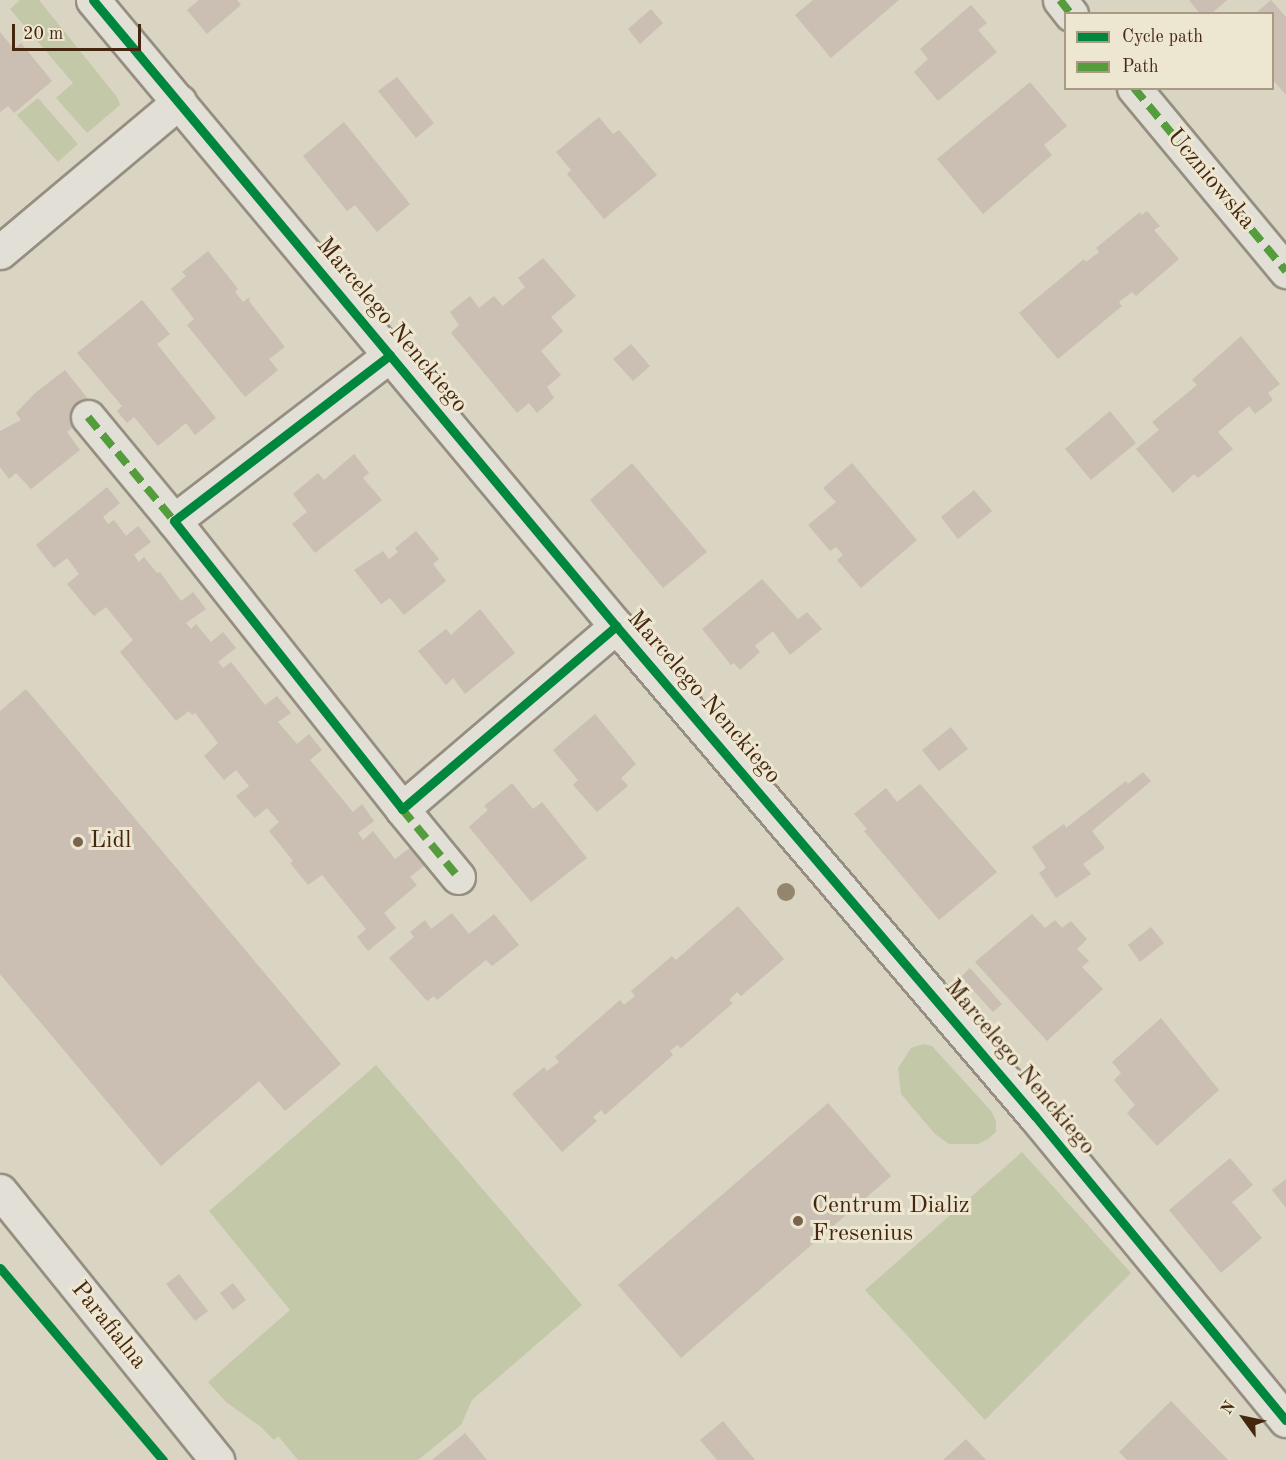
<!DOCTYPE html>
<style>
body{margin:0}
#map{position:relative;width:1286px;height:1460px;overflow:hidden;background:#dad4c2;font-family:"Old Standard TT",serif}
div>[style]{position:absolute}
.green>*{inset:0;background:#c3c9a8}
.building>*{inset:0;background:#cbbeb2}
.roads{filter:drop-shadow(2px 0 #958e81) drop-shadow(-2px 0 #958e81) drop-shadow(0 2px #958e81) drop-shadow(0 -2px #958e81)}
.minor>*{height:33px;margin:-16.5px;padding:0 16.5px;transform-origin:16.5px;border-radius:16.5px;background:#e2dfd6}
.quiet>*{height:8px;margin-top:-4px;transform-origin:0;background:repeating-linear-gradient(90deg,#549c3c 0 15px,transparent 0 23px)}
.cycleway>*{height:9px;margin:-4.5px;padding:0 4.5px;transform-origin:4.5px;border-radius:4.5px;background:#00873e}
.trees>*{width:18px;height:18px;margin:-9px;border-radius:50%;background:#94866e}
.dots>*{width:16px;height:16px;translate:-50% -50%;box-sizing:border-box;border:3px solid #ede6d1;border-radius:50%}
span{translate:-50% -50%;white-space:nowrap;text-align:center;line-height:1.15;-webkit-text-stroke:6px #ede6d1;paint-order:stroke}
.street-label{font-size:24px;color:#452710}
.poi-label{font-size:24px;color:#452710}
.left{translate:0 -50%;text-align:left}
.legend{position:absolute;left:1064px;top:12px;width:210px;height:78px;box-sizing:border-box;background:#ede6d1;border:2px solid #aa9a84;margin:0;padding:8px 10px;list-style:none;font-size:18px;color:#452710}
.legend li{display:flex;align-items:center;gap:12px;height:30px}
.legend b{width:30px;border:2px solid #aa9a84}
.north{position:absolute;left:1214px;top:1388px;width:60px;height:60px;-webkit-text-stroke:4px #ede6d1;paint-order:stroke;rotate:303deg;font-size:16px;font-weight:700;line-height:24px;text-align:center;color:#452710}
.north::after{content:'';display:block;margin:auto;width:21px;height:27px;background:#452710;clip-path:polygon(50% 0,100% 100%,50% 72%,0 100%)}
.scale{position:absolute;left:12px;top:24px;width:129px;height:27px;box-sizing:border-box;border:3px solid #452710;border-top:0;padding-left:8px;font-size:18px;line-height:21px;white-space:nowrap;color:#452710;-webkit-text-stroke:4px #ede6d1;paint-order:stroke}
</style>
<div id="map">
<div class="green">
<div style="clip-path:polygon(20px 0,39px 0,117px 97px,120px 105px,87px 133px,56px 98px,73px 83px,10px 9px)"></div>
<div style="clip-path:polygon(38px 98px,78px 144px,58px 162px,17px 115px)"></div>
<div style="clip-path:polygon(923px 1044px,932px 1046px,992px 1112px,996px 1122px,996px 1132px,988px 1139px,978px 1144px,949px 1144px,935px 1134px,901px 1094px,898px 1068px,911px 1048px)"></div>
<div style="clip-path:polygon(376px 1065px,582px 1305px,472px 1400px,461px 1425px,418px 1460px,298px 1460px,278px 1436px,274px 1440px,261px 1427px,226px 1402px,208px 1382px,290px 1310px,209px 1211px)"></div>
<div style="clip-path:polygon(1022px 1152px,1131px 1273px,985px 1420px,865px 1290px)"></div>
</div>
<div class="building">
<div style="clip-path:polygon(199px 0,237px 0,241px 5px,207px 34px,187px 10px)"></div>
<div style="clip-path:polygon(813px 0,899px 0,831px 58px,795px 15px)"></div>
<div style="clip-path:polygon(1189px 0,1227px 0,1211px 14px,1200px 14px)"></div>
<div style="clip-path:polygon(1271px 0,1286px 17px,1286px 95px,1272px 79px,1272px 14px,1257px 12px)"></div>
<div style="clip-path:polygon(971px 5px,987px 23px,978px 30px,997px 52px,938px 101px,914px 72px,928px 59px,920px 49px)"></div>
<div style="clip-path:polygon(651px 9px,663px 23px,640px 44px,628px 29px)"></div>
<div style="clip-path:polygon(0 32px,14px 49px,21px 43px,52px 81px,14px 113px,8px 106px,0 112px)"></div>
<div style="clip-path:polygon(397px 77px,434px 123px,416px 138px,378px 91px)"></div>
<div style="clip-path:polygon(1030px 82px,1067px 126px,1044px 145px,1052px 155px,983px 214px,937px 159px)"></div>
<div style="clip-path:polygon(599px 117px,613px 134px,619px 130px,657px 175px,604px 219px,567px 174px,571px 170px,556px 152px)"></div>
<div style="clip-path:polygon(344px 122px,410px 204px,377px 232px,355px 205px,347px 211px,303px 156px)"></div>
<div style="clip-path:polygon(1147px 211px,1160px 226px,1154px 230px,1179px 259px,1136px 296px,1132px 292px,1119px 302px,1122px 306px,1058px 359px,1019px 313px,1084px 259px,1086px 262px,1099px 252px,1096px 248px,1140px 212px,1142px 215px)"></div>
<div style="clip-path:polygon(208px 251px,238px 289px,235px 292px,243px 302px,250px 297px,249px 301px,285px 347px,269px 359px,278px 370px,245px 397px,187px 325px,194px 319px,171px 289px,186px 276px,182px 272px)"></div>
<div style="clip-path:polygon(543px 258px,576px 296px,551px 317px,563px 331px,541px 351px,561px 375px,547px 387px,554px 398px,537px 413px,529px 403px,517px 413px,451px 333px,459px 325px,450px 312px,470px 296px,479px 308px,494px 296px,503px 306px,525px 287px,518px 278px)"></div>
<div style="clip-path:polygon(142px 300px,170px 334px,157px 344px,216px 418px,195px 435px,186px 423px,158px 446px,134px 417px,127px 423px,117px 411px,122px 406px,77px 353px)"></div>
<div style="clip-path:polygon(1241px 336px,1280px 384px,1268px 393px,1273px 400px,1255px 414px,1249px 406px,1218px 432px,1233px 449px,1198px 478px,1194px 474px,1173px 493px,1136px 449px,1159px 430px,1152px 422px,1197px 385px,1192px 380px)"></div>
<div style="clip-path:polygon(631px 344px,650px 366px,633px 381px,613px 359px)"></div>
<div style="clip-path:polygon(65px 370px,96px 409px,67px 432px,80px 450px,31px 489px,16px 473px,9px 479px,0 467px,0 431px,21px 420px,16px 413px,35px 393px)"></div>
<div style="clip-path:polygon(1110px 411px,1136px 443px,1091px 480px,1065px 449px)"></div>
<div style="clip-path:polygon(354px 454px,369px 473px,363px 478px,382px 500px,315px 553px,292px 524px,307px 512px,293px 494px,318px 473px,324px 480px)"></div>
<div style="clip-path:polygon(632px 463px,707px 552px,663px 588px,590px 500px)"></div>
<div style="clip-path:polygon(852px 463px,917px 540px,861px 588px,837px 560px,843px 555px,836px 547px,830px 551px,808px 525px,836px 502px,823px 488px)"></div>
<div style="clip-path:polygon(107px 487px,120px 503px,103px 517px,108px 524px,114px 520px,126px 536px,138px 526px,151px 542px,134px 555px,139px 562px,144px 557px,157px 573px,160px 572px,181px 601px,193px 592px,206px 609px,186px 623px,191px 629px,196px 624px,211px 642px,223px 632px,236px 648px,218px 662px,223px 668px,231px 662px,265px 705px,277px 696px,291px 713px,278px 722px,297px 744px,309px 734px,322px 750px,310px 760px,353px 812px,362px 804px,374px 821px,358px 833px,363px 840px,373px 831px,395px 859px,411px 847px,425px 865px,410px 877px,417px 885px,384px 913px,396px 928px,368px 951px,357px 937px,366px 929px,322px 875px,308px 885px,290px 863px,293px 861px,269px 831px,279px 822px,267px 808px,255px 818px,236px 796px,249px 786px,236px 770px,224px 780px,204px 756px,218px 743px,195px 713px,192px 715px,189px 711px,176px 721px,120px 652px,133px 640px,106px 607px,94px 616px,86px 607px,67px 584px,79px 574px,67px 558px,54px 568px,36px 545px)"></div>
<div style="clip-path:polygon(974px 490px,992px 511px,958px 539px,941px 517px)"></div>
<div style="clip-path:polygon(416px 531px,439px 559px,433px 564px,446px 581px,404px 615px,390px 598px,381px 604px,354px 570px,383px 551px,389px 559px,398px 552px,395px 548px)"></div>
<div style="clip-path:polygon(762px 579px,798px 619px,807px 612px,822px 629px,790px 655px,773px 631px,755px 646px,760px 652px,740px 670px,734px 663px,731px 665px,702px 629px)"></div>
<div style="clip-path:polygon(480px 609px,515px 653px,465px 694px,453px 678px,446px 685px,418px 651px,446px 629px,451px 635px)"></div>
<div style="clip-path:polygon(26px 689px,341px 1064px,285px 1111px,259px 1081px,161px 1166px,0 974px,0 711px)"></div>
<div style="clip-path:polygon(595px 714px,636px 764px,621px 778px,628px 786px,597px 812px,573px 785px,578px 780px,553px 750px)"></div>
<div style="clip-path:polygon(951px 727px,968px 749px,939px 771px,922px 750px)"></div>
<div style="clip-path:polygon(1143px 772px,1151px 781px,1092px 831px,1105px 848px,1083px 864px,1091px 874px,1056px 898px,1039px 873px,1046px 868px,1032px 847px,1064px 824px,1066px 828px,1126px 781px,1128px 784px)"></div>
<div style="clip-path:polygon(512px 783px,533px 809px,542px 802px,587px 858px,531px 902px,469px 827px,488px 810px,484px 806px)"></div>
<div style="clip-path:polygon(920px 784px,997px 872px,939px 920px,864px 831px,867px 829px,854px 814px,886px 788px,897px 802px)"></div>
<div style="clip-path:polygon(738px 906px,784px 959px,741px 996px,737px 992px,729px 1000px,733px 1003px,681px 1048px,677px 1045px,670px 1051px,673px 1055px,605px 1115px,601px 1110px,593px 1117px,597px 1121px,562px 1152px,512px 1094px,544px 1067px,547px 1071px,559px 1062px,555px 1057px,620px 1000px,624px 1005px,635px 996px,631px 991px,672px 956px,676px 960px)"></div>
<div style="clip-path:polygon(452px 913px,469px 934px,494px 914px,519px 945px,492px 966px,486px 960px,437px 1000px,434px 996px,427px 1001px,389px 958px,414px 937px,410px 932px,425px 920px,431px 929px)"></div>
<div style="clip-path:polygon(1032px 914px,1045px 928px,1055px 920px,1062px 928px,1071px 921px,1087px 939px,1077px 949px,1089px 961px,1082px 967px,1103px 989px,1047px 1041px,975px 962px)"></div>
<div style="clip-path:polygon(1151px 927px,1164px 943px,1140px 962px,1128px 945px)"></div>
<div style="clip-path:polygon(970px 968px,1002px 1004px,993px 1012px,961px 977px)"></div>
<div style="clip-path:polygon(1161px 1018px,1219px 1090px,1157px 1146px,1127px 1113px,1135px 1105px,1114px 1080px,1121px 1073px,1112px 1062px)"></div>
<div style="clip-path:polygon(828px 1103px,891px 1176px,681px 1358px,618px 1285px)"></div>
<div style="clip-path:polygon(1230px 1158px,1253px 1185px,1232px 1202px,1262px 1238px,1221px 1273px,1169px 1210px)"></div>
<div style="clip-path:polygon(1286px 1179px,1286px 1208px,1272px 1190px)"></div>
<div style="clip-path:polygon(179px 1274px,208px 1311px,195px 1321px,166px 1284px)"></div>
<div style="clip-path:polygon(233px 1283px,246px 1300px,233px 1310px,220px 1293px)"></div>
<div style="clip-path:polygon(1171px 1401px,1228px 1460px,1127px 1460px,1119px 1452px)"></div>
<div style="clip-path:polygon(723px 1421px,755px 1460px,717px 1460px,700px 1440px)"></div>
<div style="clip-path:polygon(465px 1433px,487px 1460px,432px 1460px)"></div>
<div style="clip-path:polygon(966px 1439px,986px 1460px,943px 1460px)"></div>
</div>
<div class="roads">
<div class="minor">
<div style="left:93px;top:0;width:816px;rotate:50.12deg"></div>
<div style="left:616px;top:626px;width:645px;rotate:49.47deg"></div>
<div style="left:1035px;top:1116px;width:394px;rotate:50.5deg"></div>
<div style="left:1060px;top:0;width:18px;rotate:52deg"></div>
<div style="left:1134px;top:88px;width:238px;rotate:50.3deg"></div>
<div style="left:0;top:252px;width:234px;rotate:-40deg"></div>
<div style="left:390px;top:355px;width:272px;rotate:142.5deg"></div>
<div style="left:174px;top:521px;width:367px;rotate:51.6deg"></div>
<div style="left:402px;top:809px;width:282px;rotate:-40.5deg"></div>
<div style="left:88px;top:417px;width:135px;rotate:50.4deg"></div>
<div style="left:402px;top:809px;width:88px;rotate:50.5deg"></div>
<div style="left:0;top:1191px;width:346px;rotate:51.1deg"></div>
</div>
</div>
<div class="quiet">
<div style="left:1060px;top:0;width:18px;rotate:52deg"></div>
<div style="left:1134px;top:88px;width:238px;rotate:50.3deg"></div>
<div style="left:88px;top:417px;width:135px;rotate:50.4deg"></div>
<div style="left:402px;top:809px;width:88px;rotate:50.5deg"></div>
</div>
<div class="cycleway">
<div style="left:93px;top:0;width:816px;rotate:50.12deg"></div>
<div style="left:616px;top:626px;width:645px;rotate:49.47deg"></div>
<div style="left:1035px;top:1116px;width:394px;rotate:50.5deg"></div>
<div style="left:390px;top:355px;width:272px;rotate:142.5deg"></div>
<div style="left:174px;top:521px;width:367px;rotate:51.6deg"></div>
<div style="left:402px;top:809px;width:282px;rotate:-40.5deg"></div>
<div style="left:0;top:1268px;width:252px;rotate:49.7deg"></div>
</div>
<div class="trees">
<div style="left:786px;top:892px"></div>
</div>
<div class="dots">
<div style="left:78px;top:842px;background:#79644e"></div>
<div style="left:798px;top:1221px;background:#79644e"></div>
</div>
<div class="street-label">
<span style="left:1210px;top:180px;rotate:50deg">Uczniowska</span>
<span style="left:391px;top:326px;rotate:50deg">Marcelego Nenckiego</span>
<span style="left:703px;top:698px;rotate:49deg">Marcelego Nenckiego</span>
<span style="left:1019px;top:1068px;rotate:50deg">Marcelego Nenckiego</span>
<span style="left:108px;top:1326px;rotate:51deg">Parafialna</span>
</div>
<div class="poi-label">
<span class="left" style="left:90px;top:842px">Lidl</span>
<span class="left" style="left:812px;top:1221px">Centrum Dializ<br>Fresenius</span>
</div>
<ul class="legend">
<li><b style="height:8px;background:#00873e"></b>Cycle path</li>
<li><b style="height:8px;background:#549c3c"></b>Path</li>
</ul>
<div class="north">N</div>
<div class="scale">20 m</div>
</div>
